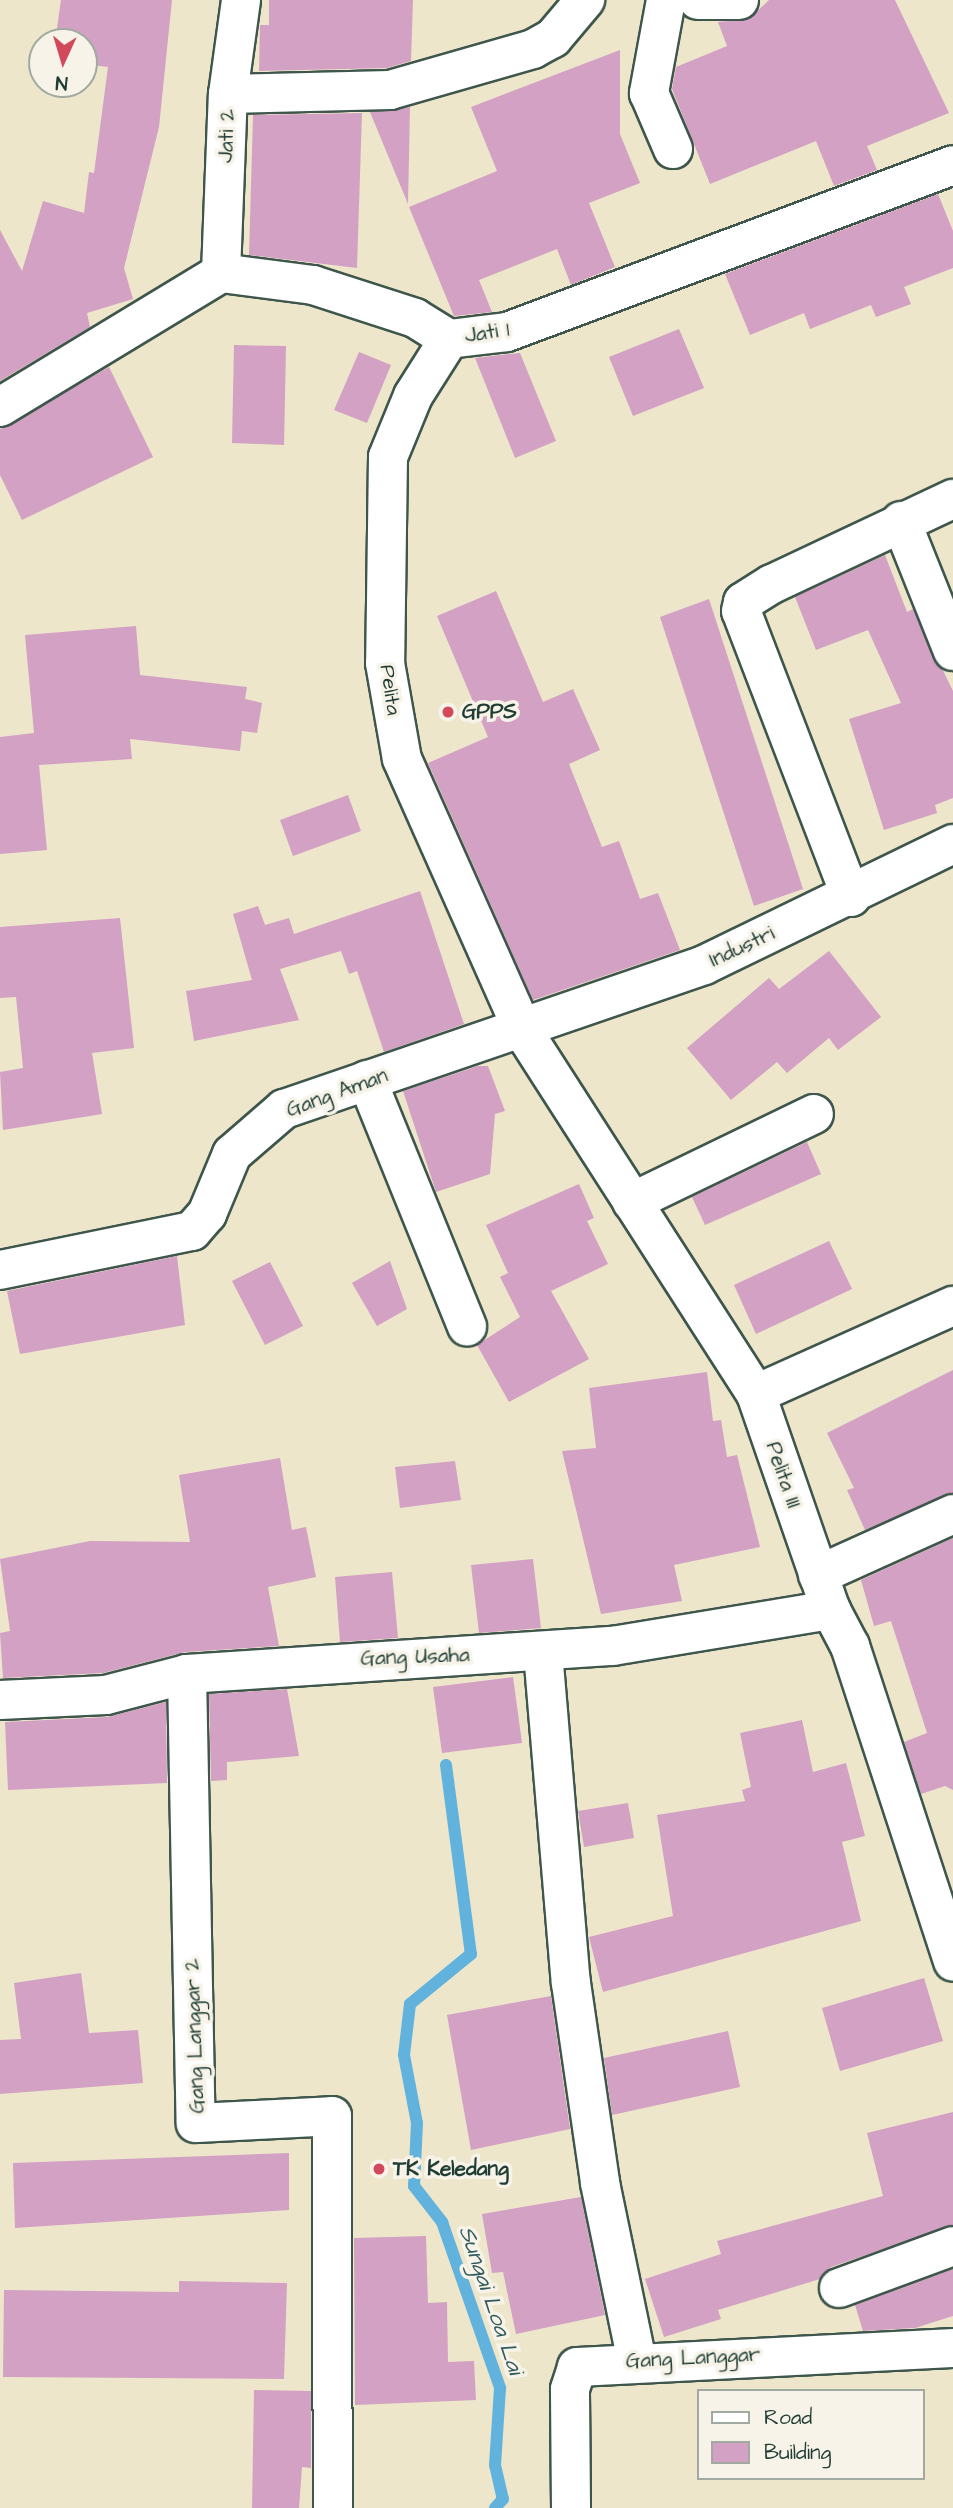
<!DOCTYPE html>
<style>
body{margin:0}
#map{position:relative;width:953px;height:2508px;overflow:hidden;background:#ede6cb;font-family:"Architects Daughter",sans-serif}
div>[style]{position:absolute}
.stream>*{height:12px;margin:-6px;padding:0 6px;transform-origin:6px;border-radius:6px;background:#61b3dd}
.building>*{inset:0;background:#d2a1c3}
.roads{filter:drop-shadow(2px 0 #3e564b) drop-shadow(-2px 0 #3e564b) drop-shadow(0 2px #3e564b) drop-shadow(0 -2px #3e564b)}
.minor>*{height:38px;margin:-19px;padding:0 19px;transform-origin:19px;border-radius:19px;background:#fff}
.dots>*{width:19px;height:19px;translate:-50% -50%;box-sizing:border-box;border:4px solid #f7f3e8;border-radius:50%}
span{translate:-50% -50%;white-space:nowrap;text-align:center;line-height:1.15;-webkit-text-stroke:7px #f7f3e8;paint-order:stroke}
.street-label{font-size:21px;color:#1f3d34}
.poi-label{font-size:21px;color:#1f3d34;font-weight:700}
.left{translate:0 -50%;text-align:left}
.water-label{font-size:23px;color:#305a5e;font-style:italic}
.legend{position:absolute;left:697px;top:2389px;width:228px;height:91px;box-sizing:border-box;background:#f7f3e8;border:2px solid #a1aaa0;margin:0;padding:9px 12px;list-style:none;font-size:21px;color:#1f3d34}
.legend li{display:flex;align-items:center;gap:14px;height:35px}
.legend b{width:35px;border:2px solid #a1aaa0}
.north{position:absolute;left:28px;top:28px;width:70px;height:70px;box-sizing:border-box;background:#f7f3e8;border:2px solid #a1aaa0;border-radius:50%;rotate:184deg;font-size:19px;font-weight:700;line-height:28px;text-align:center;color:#1f3d34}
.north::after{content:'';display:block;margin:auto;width:24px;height:32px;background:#d1495b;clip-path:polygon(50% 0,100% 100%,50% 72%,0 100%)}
</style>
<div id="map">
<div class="stream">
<div style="left:446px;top:1765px;width:191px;rotate:82.5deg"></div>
<div style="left:471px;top:1954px;width:79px;rotate:140.7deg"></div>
<div style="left:410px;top:2004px;width:51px;rotate:96.7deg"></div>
<div style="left:404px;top:2055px;width:69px;rotate:79.2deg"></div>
<div style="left:417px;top:2123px;width:63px;rotate:92.7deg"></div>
<div style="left:414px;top:2186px;width:46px;rotate:52.1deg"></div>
<div style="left:442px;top:2222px;width:176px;rotate:70.7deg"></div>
<div style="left:500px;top:2388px;width:77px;rotate:93.7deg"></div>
<div style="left:495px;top:2465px;width:35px;rotate:77deg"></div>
<div style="left:503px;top:2499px;width:12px;rotate:132deg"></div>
</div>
<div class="building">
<div style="clip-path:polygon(61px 0,172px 0,159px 127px,124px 268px,133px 299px,87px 313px,90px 327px,0 381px,0 230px,22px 271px,43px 201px,84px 213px,89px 172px,94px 173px,108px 67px,84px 64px,84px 42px,55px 42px)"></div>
<div style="clip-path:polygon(269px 0,413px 0,411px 61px,387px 68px,259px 71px,260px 25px,269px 25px)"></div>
<div style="clip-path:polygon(769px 0,895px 0,949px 113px,867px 146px,877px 170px,834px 186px,816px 141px,710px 184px,672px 89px,676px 67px,727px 46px,718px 22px,749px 19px)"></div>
<div style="clip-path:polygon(620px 50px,620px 134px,640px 183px,589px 203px,615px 267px,571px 285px,557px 249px,479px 280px,492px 312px,454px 316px,409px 207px,497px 171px,471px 107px)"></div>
<div style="clip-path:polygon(410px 107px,408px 204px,370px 112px)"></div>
<div style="clip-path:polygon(362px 113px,357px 268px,249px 255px,253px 115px)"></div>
<div style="clip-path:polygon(938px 194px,953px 231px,953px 268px,904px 287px,911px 304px,876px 317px,871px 305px,810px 329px,804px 313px,750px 335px,725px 274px)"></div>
<div style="clip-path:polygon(679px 329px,704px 388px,633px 416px,609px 357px)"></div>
<div style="clip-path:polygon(234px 345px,286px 346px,284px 445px,232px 443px)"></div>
<div style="clip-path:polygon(359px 352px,391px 365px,367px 423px,334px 410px)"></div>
<div style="clip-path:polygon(520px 353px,556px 441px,515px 458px,475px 358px)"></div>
<div style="clip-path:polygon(109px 367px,153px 457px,22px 520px,0 475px,0 429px)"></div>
<div style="clip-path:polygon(885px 555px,907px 612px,913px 609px,953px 691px,953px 798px,935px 805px,937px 813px,884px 830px,849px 719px,901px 703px,868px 630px,816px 650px,795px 597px)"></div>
<div style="clip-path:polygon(496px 591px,543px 702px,573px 689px,600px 750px,569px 764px,602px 847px,619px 841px,640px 899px,658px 893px,680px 950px,533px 1000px,428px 763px,488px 737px,437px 616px)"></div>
<div style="clip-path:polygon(709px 599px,803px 889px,754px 906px,660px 617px)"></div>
<div style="clip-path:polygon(136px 626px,140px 675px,247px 687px,245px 699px,262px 703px,257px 733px,242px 731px,240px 751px,130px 739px,132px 759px,39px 765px,47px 850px,0 854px,0 737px,34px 733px,25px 635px)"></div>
<div style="clip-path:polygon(348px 795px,361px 831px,293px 856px,280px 820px)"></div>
<div style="clip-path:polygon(420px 891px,464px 1024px,384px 1052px,357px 971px,349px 974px,341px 951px,280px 969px,299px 1020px,194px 1041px,186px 991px,252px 980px,233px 914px,258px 906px,265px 925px,289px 918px,294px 934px)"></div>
<div style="clip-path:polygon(120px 918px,134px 1048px,92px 1053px,102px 1114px,3px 1130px,0 1072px,23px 1068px,16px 997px,0 998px,0 927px)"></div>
<div style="clip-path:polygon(829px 951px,881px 1017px,838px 1050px,829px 1038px,787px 1073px,777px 1062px,731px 1100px,687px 1048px,769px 978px,779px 989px)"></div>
<div style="clip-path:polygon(478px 1066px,488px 1066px,505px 1111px,495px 1114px,490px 1174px,436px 1192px,403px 1091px)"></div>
<div style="clip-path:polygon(807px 1142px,821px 1174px,705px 1225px,692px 1197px)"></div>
<div style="clip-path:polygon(579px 1184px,594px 1218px,587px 1221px,608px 1264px,551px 1291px,589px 1359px,509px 1402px,477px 1345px,520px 1317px,500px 1277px,508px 1273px,486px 1225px)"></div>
<div style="clip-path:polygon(829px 1241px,852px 1289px,756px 1334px,734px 1285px)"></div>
<div style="clip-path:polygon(177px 1256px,185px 1325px,20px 1354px,7px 1291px)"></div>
<div style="clip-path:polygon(390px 1261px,407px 1309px,377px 1326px,352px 1283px)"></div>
<div style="clip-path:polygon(270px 1262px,303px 1326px,265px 1345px,232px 1281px)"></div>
<div style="clip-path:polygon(953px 1370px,953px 1493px,865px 1530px,847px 1490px,854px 1488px,827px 1433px)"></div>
<div style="clip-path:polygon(707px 1372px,713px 1421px,721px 1420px,727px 1457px,737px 1455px,760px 1547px,674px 1565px,682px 1601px,601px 1614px,562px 1451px,596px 1448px,589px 1388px)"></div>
<div style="clip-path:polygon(280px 1458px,292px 1530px,306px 1527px,316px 1577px,268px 1587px,279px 1646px,185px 1652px,103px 1673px,3px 1678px,0 1633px,10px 1631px,0 1559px,90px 1541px,190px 1542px,179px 1475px)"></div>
<div style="clip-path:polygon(455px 1461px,461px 1500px,400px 1508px,395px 1467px)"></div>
<div style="clip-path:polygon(953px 1538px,953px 1790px,945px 1786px,921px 1794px,904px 1742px,927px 1733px,891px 1621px,874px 1626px,861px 1580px)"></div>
<div style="clip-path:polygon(533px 1559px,541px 1628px,479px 1633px,471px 1565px)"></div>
<div style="clip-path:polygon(392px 1572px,398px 1638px,340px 1642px,335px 1577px)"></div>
<div style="clip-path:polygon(513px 1677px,522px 1743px,442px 1753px,433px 1687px)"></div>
<div style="clip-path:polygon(287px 1689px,299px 1756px,227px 1762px,227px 1780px,211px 1781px,209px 1694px)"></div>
<div style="clip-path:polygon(166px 1702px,167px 1783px,8px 1790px,5px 1722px,107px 1717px)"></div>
<div style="clip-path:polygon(802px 1720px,813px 1772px,846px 1763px,865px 1836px,842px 1842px,861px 1921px,603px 1992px,589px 1937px,673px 1916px,657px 1815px,745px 1801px,742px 1790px,751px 1787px,740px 1733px)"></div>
<div style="clip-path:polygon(628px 1803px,634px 1838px,584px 1847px,578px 1811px)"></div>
<div style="clip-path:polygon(81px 1973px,89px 2033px,138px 2030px,143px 2083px,0 2094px,0 2040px,21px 2039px,14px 1983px)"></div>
<div style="clip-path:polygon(924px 1978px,943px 2041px,840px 2071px,822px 2008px)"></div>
<div style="clip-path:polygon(551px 1996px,570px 2129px,471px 2150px,447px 2015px)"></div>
<div style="clip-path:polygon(728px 2031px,740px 2087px,612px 2115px,604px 2058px)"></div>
<div style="clip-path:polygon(953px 2112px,953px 2225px,831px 2267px,820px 2279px,718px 2310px,721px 2319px,664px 2337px,645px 2279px,721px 2254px,717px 2241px,883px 2196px,867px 2133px)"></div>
<div style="clip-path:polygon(289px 2153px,289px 2210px,15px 2228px,13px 2163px)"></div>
<div style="clip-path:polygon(581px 2197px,605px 2315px,516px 2334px,503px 2272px,492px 2273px,482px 2214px)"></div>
<div style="clip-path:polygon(426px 2236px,428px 2303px,447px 2302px,448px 2362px,474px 2361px,476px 2400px,355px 2405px,354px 2238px)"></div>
<div style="clip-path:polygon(953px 2269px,953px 2316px,915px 2328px,863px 2331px,855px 2305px)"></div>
<div style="clip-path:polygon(179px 2281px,287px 2283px,284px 2379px,3px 2377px,4px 2290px,179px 2292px)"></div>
<div style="clip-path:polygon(254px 2390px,311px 2391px,311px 2468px,302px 2467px,299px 2508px,252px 2508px)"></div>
</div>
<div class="roads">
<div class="minor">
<div style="left:666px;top:0;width:95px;rotate:100.4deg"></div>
<div style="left:649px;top:93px;width:61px;rotate:66.8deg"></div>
<div style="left:698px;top:0;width:41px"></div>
<div style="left:228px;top:94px;width:162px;rotate:-1.4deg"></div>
<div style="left:390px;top:90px;width:149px;rotate:-16deg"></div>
<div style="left:533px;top:49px;width:23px;rotate:-29deg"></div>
<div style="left:553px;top:38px;width:50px;rotate:-49.9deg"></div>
<div style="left:221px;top:273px;width:179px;rotate:-87.8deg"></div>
<div style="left:228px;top:94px;width:95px;rotate:-82.1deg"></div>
<div style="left:449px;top:339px;width:67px;rotate:122.3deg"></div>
<div style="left:413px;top:396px;width:66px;rotate:112.3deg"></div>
<div style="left:388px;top:457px;width:206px;rotate:90.8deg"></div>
<div style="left:385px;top:663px;width:97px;rotate:80deg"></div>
<div style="left:402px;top:759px;width:298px;rotate:66deg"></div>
<div style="left:523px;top:1031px;width:431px;rotate:57.3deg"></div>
<div style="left:756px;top:1394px;width:229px;rotate:70.9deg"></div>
<div style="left:831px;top:1610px;width:41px;rotate:62.2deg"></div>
<div style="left:850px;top:1646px;width:332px;rotate:71.9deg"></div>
<div style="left:0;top:407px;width:258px;rotate:-31.2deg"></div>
<div style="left:221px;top:273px;width:93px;rotate:7.4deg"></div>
<div style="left:313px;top:285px;width:107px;rotate:17.9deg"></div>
<div style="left:415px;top:318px;width:40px;rotate:32deg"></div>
<div style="left:449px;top:339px;width:58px;rotate:-6.9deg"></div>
<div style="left:507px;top:332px;width:476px;rotate:-20.5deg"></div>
<div style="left:901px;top:521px;width:140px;rotate:68.2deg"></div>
<div style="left:851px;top:897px;width:306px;rotate:-111deg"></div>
<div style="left:741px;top:611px;width:9px;rotate:-77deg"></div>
<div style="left:743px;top:602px;width:34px;rotate:-32deg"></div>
<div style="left:772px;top:584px;width:200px;rotate:-25.2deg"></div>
<div style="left:367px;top:1080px;width:266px;rotate:67.9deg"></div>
<div style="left:632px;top:1202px;width:202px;rotate:-25.8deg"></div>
<div style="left:0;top:1270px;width:196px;rotate:-11.5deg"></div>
<div style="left:192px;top:1231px;width:23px;rotate:-49deg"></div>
<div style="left:207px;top:1214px;width:65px;rotate:-67.4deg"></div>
<div style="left:232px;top:1154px;width:69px;rotate:-40.9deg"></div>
<div style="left:284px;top:1109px;width:444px;rotate:-18.9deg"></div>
<div style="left:704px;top:965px;width:277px;rotate:-25.9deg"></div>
<div style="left:756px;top:1394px;width:216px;rotate:-24.1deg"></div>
<div style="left:818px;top:1575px;width:148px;rotate:-24.3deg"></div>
<div style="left:543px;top:1652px;width:332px;rotate:85.2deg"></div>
<div style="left:571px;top:1983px;width:202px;rotate:81.7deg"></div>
<div style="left:600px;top:2183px;width:182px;rotate:78.3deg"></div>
<div style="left:187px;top:1674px;width:449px;rotate:88.9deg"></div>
<div style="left:196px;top:2123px;width:136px;rotate:-2.9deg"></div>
<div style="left:332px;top:2116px;width:392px;rotate:89.9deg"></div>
<div style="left:0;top:1700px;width:106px;rotate:-2.7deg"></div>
<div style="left:106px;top:1695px;width:84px;rotate:-14.5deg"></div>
<div style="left:187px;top:1674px;width:427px;rotate:-3.8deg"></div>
<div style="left:613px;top:1646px;width:221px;rotate:-9.4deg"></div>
<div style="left:839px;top:2288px;width:121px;rotate:-20.2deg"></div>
<div style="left:571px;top:2508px;width:119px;rotate:-90.5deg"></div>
<div style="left:570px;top:2389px;width:23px;rotate:-72deg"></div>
<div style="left:577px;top:2367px;width:376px;rotate:-2.9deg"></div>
</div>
</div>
<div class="dots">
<div style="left:448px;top:712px;background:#d1495b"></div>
<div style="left:379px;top:2169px;background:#d1495b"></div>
</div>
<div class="street-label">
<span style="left:227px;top:136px;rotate:-88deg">Jati 2</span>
<span style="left:487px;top:333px;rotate:-9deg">Jati 1</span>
<span style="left:390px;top:690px;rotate:82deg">Pelita</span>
<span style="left:742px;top:947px;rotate:-25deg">Industri</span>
<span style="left:337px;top:1093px;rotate:-20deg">Gang Aman</span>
<span style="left:783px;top:1475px;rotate:71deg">Pelita III</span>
<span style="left:415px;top:1657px;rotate:-2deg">Gang Usaha</span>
<span style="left:195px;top:2036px;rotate:-92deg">Gang Langgar 2</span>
<span style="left:693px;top:2358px;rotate:-3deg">Gang Langgar</span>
</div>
<div class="poi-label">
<span class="left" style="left:462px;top:712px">GPPS</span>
<span class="left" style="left:393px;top:2169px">TK Keledang</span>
</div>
<div class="water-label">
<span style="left:491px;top:2300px;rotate:71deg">Sungai Loa Lai</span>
</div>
<ul class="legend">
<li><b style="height:9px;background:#fff"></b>Road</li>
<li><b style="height:19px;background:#d2a1c3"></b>Building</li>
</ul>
<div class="north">N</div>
</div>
